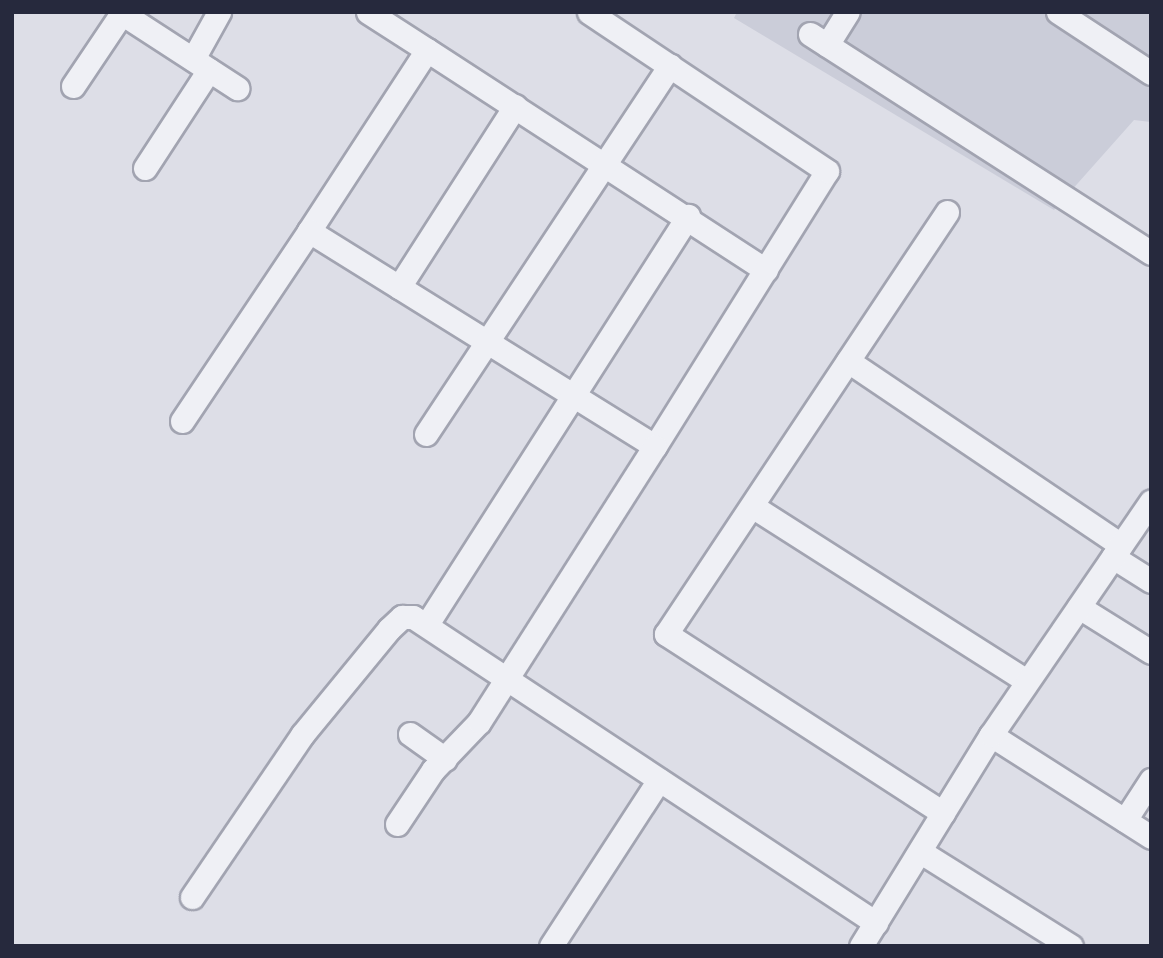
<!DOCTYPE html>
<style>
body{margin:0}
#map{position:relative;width:1163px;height:958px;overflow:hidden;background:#dddee7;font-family:Poppins,sans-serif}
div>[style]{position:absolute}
.built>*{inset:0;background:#cbcdd9}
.roads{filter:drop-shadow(2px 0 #a2a4b1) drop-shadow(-2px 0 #a2a4b1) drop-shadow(0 2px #a2a4b1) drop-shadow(0 -2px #a2a4b1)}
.minor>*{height:23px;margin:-11.5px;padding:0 11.5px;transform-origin:11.5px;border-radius:11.5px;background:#eff0f5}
span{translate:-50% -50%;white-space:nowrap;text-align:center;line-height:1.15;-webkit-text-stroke:5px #ecedf5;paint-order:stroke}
.frame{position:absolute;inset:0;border:14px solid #26293d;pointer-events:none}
</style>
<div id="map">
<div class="built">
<div style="clip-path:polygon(737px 12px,1151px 12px,1151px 122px,1134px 120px,1054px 210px,734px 18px)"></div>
</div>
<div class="roads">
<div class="minor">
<div style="left:120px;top:12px;width:140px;rotate:33deg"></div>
<div style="left:368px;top:12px;width:70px;rotate:32.8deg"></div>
<div style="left:1058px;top:12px;width:111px;rotate:33.3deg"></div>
<div style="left:810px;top:34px;width:405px;rotate:32.7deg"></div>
<div style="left:827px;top:45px;width:39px;rotate:-58deg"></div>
<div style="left:193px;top:59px;width:54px;rotate:-61deg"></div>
<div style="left:73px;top:86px;width:88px;rotate:-56.1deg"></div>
<div style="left:145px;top:168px;width:117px;rotate:-56.9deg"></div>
<div style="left:309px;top:231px;width:216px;rotate:-56.9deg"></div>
<div style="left:427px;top:50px;width:404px;rotate:33deg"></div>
<div style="left:399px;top:287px;width:215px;rotate:-57.3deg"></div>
<div style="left:848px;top:361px;width:329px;rotate:34deg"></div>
<div style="left:182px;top:421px;width:229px;rotate:-56.2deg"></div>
<div style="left:309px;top:231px;width:407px;rotate:31.9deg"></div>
<div style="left:655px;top:446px;width:324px;rotate:-58deg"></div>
<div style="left:827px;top:171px;width:286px;rotate:-146.3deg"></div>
<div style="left:426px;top:434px;width:442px;rotate:-56.5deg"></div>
<div style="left:752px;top:506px;width:326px;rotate:32.5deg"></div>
<div style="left:1113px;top:557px;width:45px;rotate:32.3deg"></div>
<div style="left:1079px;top:607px;width:85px;rotate:32deg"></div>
<div style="left:429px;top:621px;width:481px;rotate:-57.4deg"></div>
<div style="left:410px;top:734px;width:43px;rotate:35.5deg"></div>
<div style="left:991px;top:735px;width:190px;rotate:32.5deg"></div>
<div style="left:943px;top:813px;width:330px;rotate:-147.1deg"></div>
<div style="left:666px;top:634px;width:507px;rotate:-56.34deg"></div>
<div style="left:1125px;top:820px;width:48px;rotate:-57deg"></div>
<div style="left:397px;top:824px;width:65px;rotate:-56.3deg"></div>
<div style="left:433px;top:770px;width:66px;rotate:-46.2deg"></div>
<div style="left:479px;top:722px;width:327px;rotate:-57.5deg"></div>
<div style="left:921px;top:852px;width:177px;rotate:32.1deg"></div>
<div style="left:192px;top:897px;width:196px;rotate:-55.8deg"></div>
<div style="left:302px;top:735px;width:137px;rotate:-50.6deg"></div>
<div style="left:389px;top:629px;width:18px;rotate:-43deg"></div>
<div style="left:402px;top:617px;width:11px"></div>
<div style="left:413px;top:617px;width:555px;rotate:33.46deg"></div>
<div style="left:551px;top:946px;width:198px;rotate:-57deg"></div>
<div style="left:861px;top:946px;width:248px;rotate:-58.4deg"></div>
<div style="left:991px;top:735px;width:283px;rotate:-55.6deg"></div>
</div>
</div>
<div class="frame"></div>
</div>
